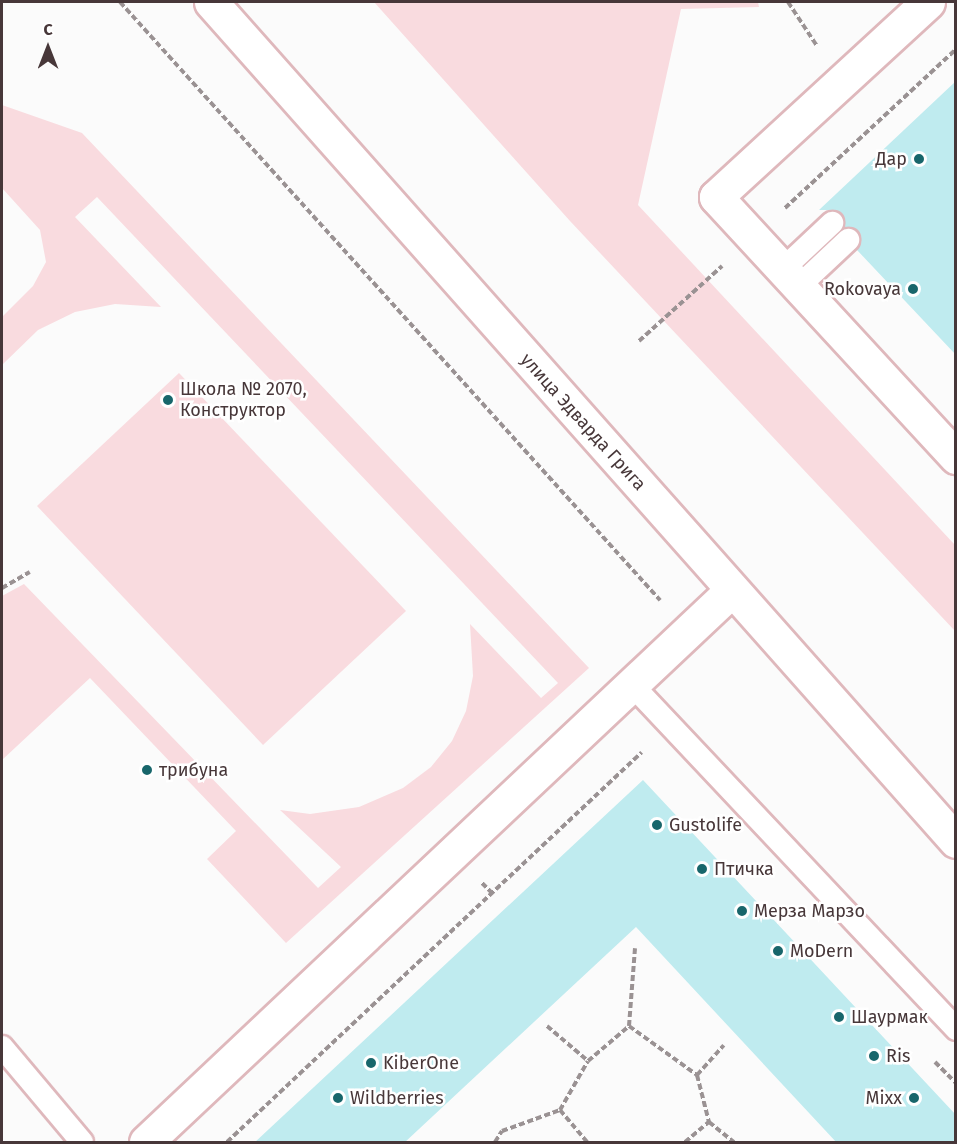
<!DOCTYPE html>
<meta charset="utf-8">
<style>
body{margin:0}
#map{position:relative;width:957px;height:1144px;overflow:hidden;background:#fbfbfb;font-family:"Fira Sans",sans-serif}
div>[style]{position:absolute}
.green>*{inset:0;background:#f9dbdf}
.building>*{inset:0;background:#bfebef}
.path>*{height:4px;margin-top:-2px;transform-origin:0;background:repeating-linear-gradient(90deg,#9a9293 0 6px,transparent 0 9px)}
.roads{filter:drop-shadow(2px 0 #dfb8bc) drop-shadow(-2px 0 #dfb8bc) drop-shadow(0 2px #dfb8bc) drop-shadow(0 -2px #dfb8bc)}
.lane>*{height:22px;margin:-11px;padding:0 11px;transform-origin:11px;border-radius:11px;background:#fff}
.street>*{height:33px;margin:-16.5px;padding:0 16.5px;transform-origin:16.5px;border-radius:16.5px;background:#fff}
.secondary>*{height:33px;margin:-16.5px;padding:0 16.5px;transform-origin:16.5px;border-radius:16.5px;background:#fff}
.dots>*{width:16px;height:16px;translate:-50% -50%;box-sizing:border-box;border:3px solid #fff;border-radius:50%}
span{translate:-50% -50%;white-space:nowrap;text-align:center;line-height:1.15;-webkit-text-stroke:5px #fff;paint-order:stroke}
.poi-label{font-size:18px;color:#473739}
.right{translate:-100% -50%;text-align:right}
.left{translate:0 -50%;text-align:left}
.street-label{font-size:18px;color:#473739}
.frame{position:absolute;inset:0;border:3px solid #473739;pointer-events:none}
.north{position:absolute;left:18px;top:18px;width:60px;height:60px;-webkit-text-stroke:4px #fff;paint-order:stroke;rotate:0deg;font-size:16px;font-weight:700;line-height:24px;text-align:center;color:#473739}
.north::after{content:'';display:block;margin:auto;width:21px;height:27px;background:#473739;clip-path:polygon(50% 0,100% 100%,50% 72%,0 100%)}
</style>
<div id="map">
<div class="green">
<div style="clip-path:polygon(374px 2px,758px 2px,759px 7px,681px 9px,638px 205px,955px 545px,955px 631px,570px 221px)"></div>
<div style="clip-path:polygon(2px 105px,82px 133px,589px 668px,286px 943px,207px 859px,236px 831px,90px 678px,2px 760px,2px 596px,24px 584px,318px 888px,341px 867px,280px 810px,310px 814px,359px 807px,403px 788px,431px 767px,452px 741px,466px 711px,473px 676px,470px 624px,541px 698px,558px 683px,97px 197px,75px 217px,161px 307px,115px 304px,75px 312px,38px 330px,2px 365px,2px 317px,33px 286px,46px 262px,40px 230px,2px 188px)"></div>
<div style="clip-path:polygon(179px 373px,406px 611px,263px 745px,37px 506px)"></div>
</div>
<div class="building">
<div style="clip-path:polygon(956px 81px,956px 355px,857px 250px,858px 231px,845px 227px,836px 210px,819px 210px)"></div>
<div style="clip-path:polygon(643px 780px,956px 1115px,956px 1143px,837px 1143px,636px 927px,404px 1143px,254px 1143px)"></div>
</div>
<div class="path">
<div style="left:120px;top:2px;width:806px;rotate:47.92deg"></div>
<div style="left:788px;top:2px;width:53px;rotate:56.6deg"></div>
<div style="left:785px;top:208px;width:233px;rotate:-42.9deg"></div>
<div style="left:639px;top:341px;width:112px;rotate:-42.1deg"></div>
<div style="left:2px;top:588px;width:32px;rotate:-30deg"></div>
<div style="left:482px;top:883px;width:14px;rotate:45deg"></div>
<div style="left:547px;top:1026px;width:54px;rotate:40.5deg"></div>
<div style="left:629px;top:1026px;width:78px;rotate:-85.6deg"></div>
<div style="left:935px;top:1062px;width:30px;rotate:45deg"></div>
<div style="left:697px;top:1075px;width:40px;rotate:-48deg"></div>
<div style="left:560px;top:1110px;width:42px;rotate:49.8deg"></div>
<div style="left:227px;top:1142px;width:569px;rotate:-43.22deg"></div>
<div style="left:495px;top:1142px;width:13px;rotate:-58deg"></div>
<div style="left:502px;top:1131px;width:62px;rotate:-19.9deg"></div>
<div style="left:560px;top:1110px;width:56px;rotate:-60.3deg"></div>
<div style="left:588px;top:1061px;width:54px;rotate:-40.5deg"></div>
<div style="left:629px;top:1026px;width:84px;rotate:35.8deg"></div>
<div style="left:697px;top:1075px;width:49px;rotate:75.7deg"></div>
<div style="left:709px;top:1122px;width:32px;rotate:39deg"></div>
<div style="left:685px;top:1142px;width:31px;rotate:-40deg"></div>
</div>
<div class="roads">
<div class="lane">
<div style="left:782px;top:270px;width:69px;rotate:-43.2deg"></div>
<div style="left:798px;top:287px;width:69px;rotate:-43.2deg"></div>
<div style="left:634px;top:687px;width:470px;rotate:46.7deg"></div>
<div style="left:2px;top:1047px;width:124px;rotate:49.9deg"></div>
</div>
<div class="street">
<div style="left:928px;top:2px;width:288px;rotate:137.4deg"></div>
<div style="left:716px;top:197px;width:354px;rotate:47.3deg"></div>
<div style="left:146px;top:1142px;width:805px;rotate:-43.29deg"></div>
</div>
<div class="secondary">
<div style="left:211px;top:2px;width:1122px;rotate:48.4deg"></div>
</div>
</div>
<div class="dots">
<div style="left:919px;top:159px;background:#18666b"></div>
<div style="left:913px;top:289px;background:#18666b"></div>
<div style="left:168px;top:400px;background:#18666b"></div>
<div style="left:147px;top:770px;background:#18666b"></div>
<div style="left:657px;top:825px;background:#18666b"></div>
<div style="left:702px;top:869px;background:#18666b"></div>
<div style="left:742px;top:911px;background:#18666b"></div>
<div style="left:778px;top:951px;background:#18666b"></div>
<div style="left:839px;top:1017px;background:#18666b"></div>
<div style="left:874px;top:1056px;background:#18666b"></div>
<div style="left:371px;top:1063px;background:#18666b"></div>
<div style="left:338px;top:1098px;background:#18666b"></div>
<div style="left:914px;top:1098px;background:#18666b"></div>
</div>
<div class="poi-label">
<span class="right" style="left:907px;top:159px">Дар</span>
<span class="right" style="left:901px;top:289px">Rokovaya</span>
<span class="left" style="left:180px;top:400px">Школа № 2070,<br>Конструктор</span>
<span class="left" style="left:159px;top:770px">трибуна</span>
<span class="left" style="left:669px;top:825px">Gustolife</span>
<span class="left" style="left:714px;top:869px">Птичка</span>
<span class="left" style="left:754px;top:911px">Мерза Марзо</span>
<span class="left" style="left:790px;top:951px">MoDern</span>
<span class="left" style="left:851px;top:1017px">Шаурмак</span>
<span class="left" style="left:886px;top:1056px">Ris</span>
<span class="left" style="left:383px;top:1063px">KiberOne</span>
<span class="left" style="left:350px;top:1098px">Wildberries</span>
<span class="right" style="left:902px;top:1098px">Mixx</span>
</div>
<div class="street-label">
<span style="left:583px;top:422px;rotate:48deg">улица Эдварда Грига</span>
</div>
<div class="frame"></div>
<div class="north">С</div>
</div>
